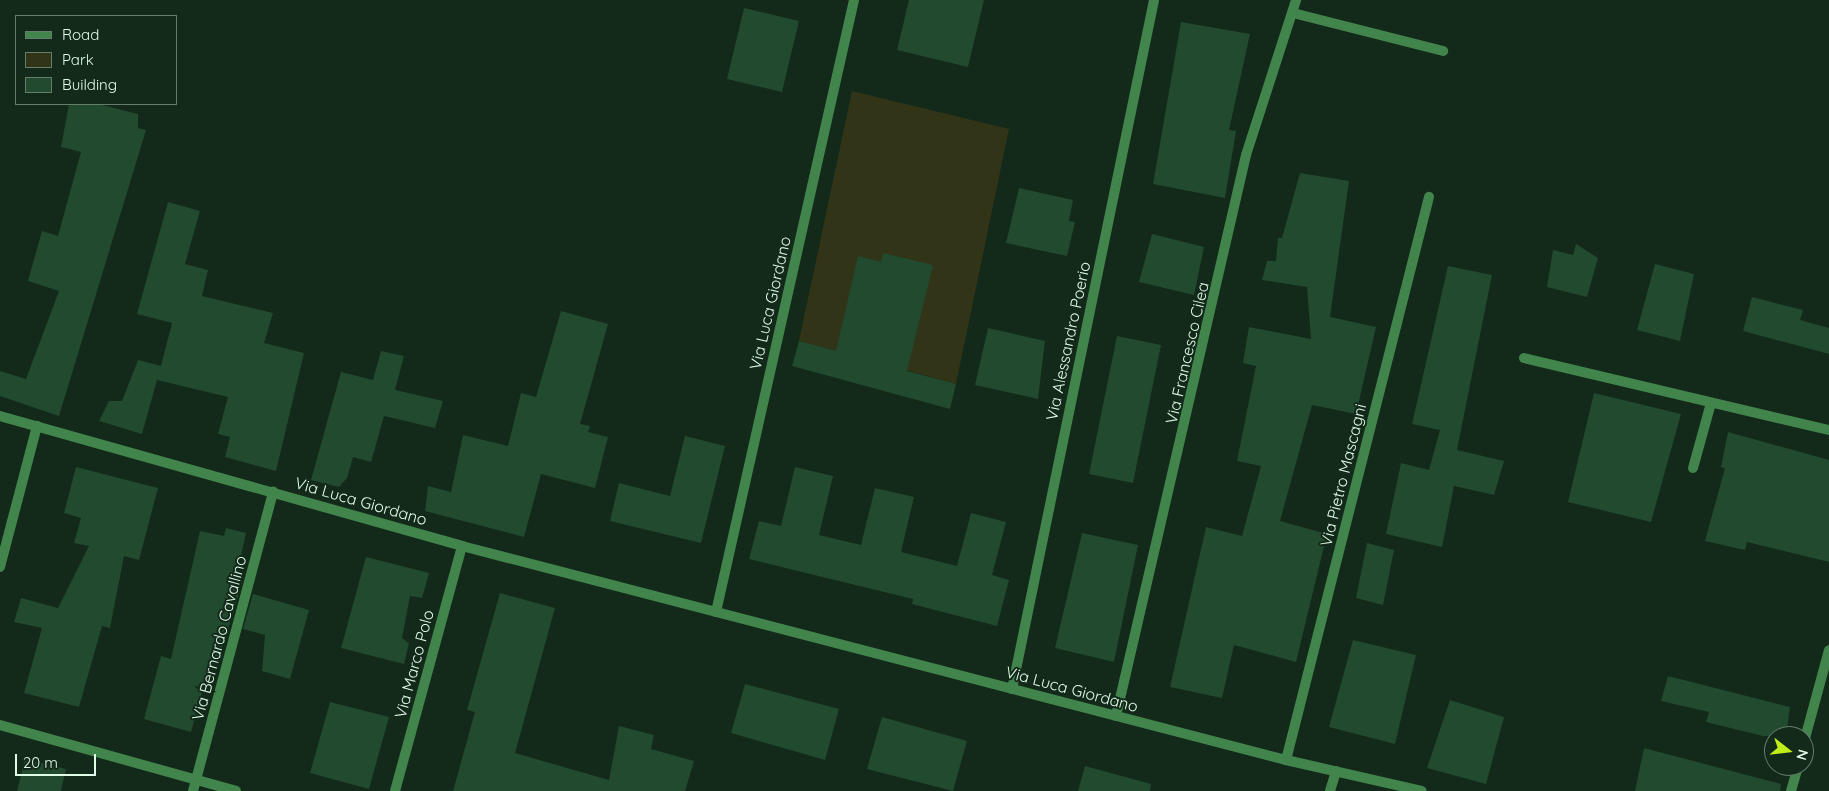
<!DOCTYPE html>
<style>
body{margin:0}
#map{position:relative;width:1829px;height:791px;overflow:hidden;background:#132a1a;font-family:Quicksand,sans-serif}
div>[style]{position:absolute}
.green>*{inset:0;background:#323417}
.building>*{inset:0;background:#214a2e}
.minor>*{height:10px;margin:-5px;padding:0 5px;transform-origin:5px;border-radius:5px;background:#42854c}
span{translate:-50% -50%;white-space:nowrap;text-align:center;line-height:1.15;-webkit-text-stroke:4px #132a1a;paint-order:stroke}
.street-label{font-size:16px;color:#dffce6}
.legend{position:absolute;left:15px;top:15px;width:162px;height:90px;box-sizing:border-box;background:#132a1a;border:1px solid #657e6c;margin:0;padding:6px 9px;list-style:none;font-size:15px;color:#dffce6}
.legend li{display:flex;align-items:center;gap:10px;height:25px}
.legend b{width:25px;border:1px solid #657e6c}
.north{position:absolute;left:1764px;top:726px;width:50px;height:50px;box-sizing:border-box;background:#132a1a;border:1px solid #657e6c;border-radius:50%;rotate:106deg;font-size:14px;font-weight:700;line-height:20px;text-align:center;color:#dffce6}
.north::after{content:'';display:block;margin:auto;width:18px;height:22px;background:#c1ed1b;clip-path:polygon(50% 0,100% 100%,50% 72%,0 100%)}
.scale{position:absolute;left:15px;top:754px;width:81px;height:22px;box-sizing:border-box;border:2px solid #dffce6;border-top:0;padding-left:6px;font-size:15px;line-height:18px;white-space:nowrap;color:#dffce6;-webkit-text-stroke:4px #132a1a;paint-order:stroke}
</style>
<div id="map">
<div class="green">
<div style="clip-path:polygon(852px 91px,1009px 129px,956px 384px,799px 341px)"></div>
</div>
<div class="building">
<div style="clip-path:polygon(909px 0,984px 0,968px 67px,897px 50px)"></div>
<div style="clip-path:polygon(744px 8px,799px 21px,782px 92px,727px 79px)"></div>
<div style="clip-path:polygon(1181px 22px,1250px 34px,1229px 130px,1236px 131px,1225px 198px,1153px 184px)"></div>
<div style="clip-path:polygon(69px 104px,98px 104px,138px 114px,138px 128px,146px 130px,59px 416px,0 396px,0 371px,26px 379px,59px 291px,28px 281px,42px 231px,58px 236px,81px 152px,61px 147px)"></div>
<div style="clip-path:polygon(1300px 173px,1349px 181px,1330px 317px,1376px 327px,1356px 414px,1312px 405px,1280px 521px,1327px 534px,1296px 662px,1234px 645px,1222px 698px,1170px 687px,1206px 527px,1242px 536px,1261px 466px,1237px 461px,1256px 366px,1243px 363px,1249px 327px,1311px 339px,1307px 287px,1262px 280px,1267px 261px,1276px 261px,1278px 238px,1282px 238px)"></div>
<div style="clip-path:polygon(1019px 188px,1073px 200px,1069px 221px,1075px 222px,1067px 256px,1006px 243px)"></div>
<div style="clip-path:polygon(168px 202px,200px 211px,185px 264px,208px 270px,202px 296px,273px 313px,264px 343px,304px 353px,276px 471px,225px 457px,230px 437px,218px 434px,228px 397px,157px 380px,142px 434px,99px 421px,109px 401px,122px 401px,138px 360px,161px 366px,172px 323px,137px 314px)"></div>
<div style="clip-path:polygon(1152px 234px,1204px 247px,1194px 295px,1139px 282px)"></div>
<div style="clip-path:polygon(1576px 244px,1598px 258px,1587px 297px,1547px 287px,1553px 250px,1573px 255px)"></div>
<div style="clip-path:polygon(883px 253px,933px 265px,907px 371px,956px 384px,950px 409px,792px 366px,799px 341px,836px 351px,858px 256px,881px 262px)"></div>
<div style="clip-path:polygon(1655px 264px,1694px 274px,1680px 341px,1637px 330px)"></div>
<div style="clip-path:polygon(1448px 266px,1492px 275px,1457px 450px,1504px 461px,1494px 495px,1454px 486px,1442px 547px,1386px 534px,1401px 463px,1429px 470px,1440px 430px,1412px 424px)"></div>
<div style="clip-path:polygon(1752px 297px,1803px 310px,1800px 320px,1829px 328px,1829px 354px,1743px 331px)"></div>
<div style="clip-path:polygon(561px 311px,608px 324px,580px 424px,590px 426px,588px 432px,608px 437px,595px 488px,541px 474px,524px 537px,425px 511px,428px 486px,451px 492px,463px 435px,508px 446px,521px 393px,536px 397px)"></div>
<div style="clip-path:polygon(988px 328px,1045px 341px,1038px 399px,975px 385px)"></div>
<div style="clip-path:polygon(1117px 336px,1161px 345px,1133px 483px,1089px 474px)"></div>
<div style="clip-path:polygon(381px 351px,404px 356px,395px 390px,443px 401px,435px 428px,384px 416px,371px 462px,353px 457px,347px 478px,339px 487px,311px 480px,341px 372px,373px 380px)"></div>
<div style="clip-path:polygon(1594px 393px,1681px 414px,1651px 522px,1568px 502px)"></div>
<div style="clip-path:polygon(1728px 432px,1829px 460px,1829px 562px,1747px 542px,1745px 550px,1705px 541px,1725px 468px,1721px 467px)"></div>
<div style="clip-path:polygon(685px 436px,725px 446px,701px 543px,610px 521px,619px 483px,670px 496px)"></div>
<div style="clip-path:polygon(76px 467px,158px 488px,139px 560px,124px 556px,110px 628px,102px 626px,79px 707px,24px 693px,42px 628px,14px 622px,21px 598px,58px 608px,89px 546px,74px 543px,81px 518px,64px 513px)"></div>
<div style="clip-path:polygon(795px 467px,833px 476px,819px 535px,861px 545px,875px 488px,914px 497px,901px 552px,957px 566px,971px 513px,1006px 522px,992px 575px,1009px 580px,997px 626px,912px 604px,913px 599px,749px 559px,759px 521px,781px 526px)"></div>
<div style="clip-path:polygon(226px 528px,246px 533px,234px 588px,240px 590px,219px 658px,212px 657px,191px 732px,144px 719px,161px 656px,171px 659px,200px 531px,224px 536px)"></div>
<div style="clip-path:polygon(1082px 533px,1138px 545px,1114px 662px,1055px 648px)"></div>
<div style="clip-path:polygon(1367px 543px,1394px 550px,1383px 605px,1356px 598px)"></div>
<div style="clip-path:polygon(366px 557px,429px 573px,422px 598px,410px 596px,402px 638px,409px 643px,404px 664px,341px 648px)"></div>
<div style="clip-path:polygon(500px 593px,555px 608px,515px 753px,609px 780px,619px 726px,654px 735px,651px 749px,694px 761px,685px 791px,453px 791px,475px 712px,467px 710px)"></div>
<div style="clip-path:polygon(253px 594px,309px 610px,290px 679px,262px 671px,265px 635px,243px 629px)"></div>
<div style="clip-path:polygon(1353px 640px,1416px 655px,1395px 744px,1329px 727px)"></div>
<div style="clip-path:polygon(1668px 676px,1790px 707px,1786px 736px,1763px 736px,1706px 722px,1709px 712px,1661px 701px)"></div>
<div style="clip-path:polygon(745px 684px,839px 709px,825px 760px,731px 733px)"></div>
<div style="clip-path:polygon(1450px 700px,1504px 717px,1486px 784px,1427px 768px)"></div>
<div style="clip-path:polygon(330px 702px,389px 717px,369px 789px,310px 773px)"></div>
<div style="clip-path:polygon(882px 717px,967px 741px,953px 791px,867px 769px)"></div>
<div style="clip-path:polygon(1644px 748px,1781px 784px,1780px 791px,1635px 791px)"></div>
<div style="clip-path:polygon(25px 759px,66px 769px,61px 791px,17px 791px)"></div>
<div style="clip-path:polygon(1085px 766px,1151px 784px,1150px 791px,1078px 791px)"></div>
</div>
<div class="minor">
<div style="left:1293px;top:13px;width:155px;rotate:14.2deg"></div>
<div style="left:1524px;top:358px;width:313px;rotate:13.3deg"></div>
<div style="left:0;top:416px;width:480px;rotate:15.7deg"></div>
<div style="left:462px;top:546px;width:851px;rotate:14.56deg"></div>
<div style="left:1286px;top:760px;width:139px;rotate:12.8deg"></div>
<div style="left:1693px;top:468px;width:67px;rotate:-74.5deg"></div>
<div style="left:0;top:567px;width:146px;rotate:-75.3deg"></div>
<div style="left:716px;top:612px;width:627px;rotate:-77.29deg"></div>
<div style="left:1012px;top:689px;width:703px;rotate:-78.35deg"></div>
<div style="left:1116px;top:716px;width:576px;rotate:-76.95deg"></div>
<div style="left:1246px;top:155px;width:163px;rotate:-72.1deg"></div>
<div style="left:0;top:725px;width:245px;rotate:15.6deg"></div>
<div style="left:1804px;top:742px;width:95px;rotate:-74.8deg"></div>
<div style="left:1286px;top:760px;width:581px;rotate:-75.75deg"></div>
<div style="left:193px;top:791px;width:310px;rotate:-75deg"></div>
<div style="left:395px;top:791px;width:254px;rotate:-74.7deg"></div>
<div style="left:1330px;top:791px;width:21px;rotate:-73deg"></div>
<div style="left:1791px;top:791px;width:26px;rotate:-74deg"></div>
</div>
<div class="street-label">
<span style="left:770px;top:303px;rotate:-77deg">Via Luca Giordano</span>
<span style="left:1068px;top:341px;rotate:-78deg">Via Alessandro Poerio</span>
<span style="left:1187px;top:353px;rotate:-77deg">Via Francesco Cilea</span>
<span style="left:1343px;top:475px;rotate:-76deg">Via Pietro Mascagni</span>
<span style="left:361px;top:501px;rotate:16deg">Via Luca Giordano</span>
<span style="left:219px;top:638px;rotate:-75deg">Via Bernardo Cavallino</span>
<span style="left:414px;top:664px;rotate:-75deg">Via Marco Polo</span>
<span style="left:1072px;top:689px;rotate:15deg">Via Luca Giordano</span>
</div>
<ul class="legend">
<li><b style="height:6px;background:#42854c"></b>Road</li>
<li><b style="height:14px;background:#323417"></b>Park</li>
<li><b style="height:14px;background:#214a2e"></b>Building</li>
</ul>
<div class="north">N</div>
<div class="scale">20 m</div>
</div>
